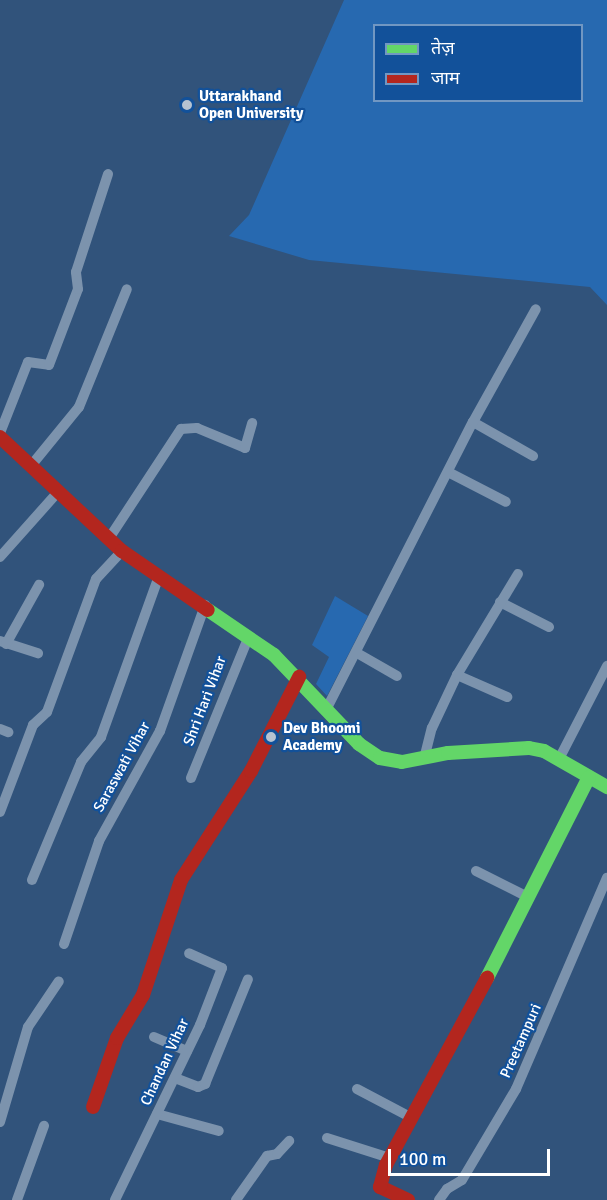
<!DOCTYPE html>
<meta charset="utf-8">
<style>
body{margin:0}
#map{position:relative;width:607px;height:1200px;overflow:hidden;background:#31537b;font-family:Signika,"Noto Sans Devanagari",sans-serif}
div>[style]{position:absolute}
.green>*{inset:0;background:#2769b0}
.street>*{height:10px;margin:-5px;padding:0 5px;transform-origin:5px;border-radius:5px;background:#7c93ad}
.fast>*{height:14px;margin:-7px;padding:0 7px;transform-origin:7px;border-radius:7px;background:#63d668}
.jam>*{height:14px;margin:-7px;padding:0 7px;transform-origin:7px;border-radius:7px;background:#b3261e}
.dots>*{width:16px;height:16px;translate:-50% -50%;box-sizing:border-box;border:3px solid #12519a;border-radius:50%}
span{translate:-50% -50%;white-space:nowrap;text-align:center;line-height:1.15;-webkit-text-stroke:4.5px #12519a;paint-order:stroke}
.poi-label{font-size:15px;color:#fff;font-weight:700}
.left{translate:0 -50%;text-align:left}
.street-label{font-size:15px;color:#fff}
.legend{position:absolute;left:373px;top:24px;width:210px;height:78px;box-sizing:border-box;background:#12519a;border:2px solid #7197c2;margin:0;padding:8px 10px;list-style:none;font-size:18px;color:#fff}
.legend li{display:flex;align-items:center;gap:12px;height:30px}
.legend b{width:30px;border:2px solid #7197c2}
.scale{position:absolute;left:388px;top:1149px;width:162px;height:27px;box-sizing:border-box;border:3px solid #fff;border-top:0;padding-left:8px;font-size:18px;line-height:21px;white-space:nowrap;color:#fff;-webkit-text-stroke:4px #12519a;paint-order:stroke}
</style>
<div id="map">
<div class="green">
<div style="clip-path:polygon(evenodd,344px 0,607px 0,607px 305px,590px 287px,309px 260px,229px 236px,249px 215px,344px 0,374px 26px,582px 26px,582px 100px,374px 100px,374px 26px)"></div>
<div style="clip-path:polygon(335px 596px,368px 616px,327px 696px,316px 684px,329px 657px,312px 645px)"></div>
</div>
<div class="street">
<div style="left:473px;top:422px;width:69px;rotate:29.5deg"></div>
<div style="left:0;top:433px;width:76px;rotate:-68.5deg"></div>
<div style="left:28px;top:362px;width:21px;rotate:8deg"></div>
<div style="left:49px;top:365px;width:81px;rotate:-69.1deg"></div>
<div style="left:78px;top:289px;width:17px;rotate:-97deg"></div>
<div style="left:76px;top:272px;width:103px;rotate:-71.9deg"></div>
<div style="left:30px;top:467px;width:77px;rotate:-50.8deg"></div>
<div style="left:79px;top:407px;width:127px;rotate:-67.9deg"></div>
<div style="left:448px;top:472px;width:65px;rotate:27.3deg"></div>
<div style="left:108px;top:540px;width:133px;rotate:-56.7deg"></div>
<div style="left:181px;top:429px;width:16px;rotate:-4deg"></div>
<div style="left:197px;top:428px;width:52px;rotate:22.6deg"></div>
<div style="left:245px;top:448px;width:26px;rotate:-74deg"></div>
<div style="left:0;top:557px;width:86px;rotate:-48.3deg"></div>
<div style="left:500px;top:602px;width:55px;rotate:27deg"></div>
<div style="left:0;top:641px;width:40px;rotate:18deg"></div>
<div style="left:6px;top:644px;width:68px;rotate:-60.8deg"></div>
<div style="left:357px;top:653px;width:46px;rotate:29.9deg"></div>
<div style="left:457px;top:675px;width:55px;rotate:23.7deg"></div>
<div style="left:327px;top:708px;width:321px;rotate:-63deg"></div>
<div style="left:473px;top:422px;width:129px;rotate:-60.9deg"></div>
<div style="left:0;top:729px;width:9px;rotate:21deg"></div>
<div style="left:424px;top:759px;width:32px;rotate:-76deg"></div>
<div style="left:432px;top:728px;width:59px;rotate:-64.7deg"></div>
<div style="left:457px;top:675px;width:118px;rotate:-58.9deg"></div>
<div style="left:559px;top:759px;width:105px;rotate:-62.7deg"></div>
<div style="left:191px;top:778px;width:153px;rotate:-67.8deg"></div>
<div style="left:0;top:812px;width:93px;rotate:-69.2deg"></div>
<div style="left:33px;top:725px;width:19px;rotate:-43deg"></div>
<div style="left:47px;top:712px;width:142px;rotate:-69.8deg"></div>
<div style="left:96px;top:579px;width:38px;rotate:-47deg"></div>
<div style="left:476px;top:871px;width:58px;rotate:26.6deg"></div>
<div style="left:32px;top:880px;width:128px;rotate:-67.4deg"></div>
<div style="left:81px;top:762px;width:32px;rotate:-51deg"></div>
<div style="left:101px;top:737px;width:171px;rotate:-70.2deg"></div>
<div style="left:64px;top:944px;width:109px;rotate:-71.2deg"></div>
<div style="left:99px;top:841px;width:126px;rotate:-61deg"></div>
<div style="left:160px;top:731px;width:134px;rotate:-70.3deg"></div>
<div style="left:154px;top:1037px;width:36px;rotate:23deg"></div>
<div style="left:175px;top:1078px;width:25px;rotate:21deg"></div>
<div style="left:198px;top:1087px;width:8px;rotate:-23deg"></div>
<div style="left:205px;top:1084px;width:113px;rotate:-67.7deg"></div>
<div style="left:357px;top:1089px;width:62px;rotate:27.8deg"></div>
<div style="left:157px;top:1114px;width:64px;rotate:15.3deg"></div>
<div style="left:0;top:1122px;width:99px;rotate:-73.6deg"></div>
<div style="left:28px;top:1027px;width:55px;rotate:-56deg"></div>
<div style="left:327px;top:1138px;width:66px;rotate:17.6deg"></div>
<div style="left:17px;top:1200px;width:79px;rotate:-70deg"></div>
<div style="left:115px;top:1200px;width:195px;rotate:-64.1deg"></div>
<div style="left:200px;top:1025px;width:61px;rotate:-68.9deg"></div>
<div style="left:222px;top:968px;width:36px;rotate:-156deg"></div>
<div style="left:236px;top:1200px;width:54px;rotate:-54.8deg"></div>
<div style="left:267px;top:1156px;width:10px;rotate:-11deg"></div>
<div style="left:277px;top:1154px;width:18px;rotate:-47deg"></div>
<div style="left:439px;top:1200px;width:14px;rotate:-54deg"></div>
<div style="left:447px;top:1189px;width:17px;rotate:-31deg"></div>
<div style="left:462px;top:1180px;width:106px;rotate:-59.3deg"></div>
<div style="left:516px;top:1089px;width:230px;rotate:-66.7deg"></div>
</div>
<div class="fast">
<div style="left:208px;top:610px;width:80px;rotate:34.3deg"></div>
<div style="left:274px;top:655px;width:123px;rotate:46.3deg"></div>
<div style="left:359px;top:744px;width:25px;rotate:34deg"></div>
<div style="left:380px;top:758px;width:22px;rotate:10deg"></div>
<div style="left:402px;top:762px;width:47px;rotate:-11.1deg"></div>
<div style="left:448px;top:753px;width:81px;rotate:-3.5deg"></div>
<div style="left:529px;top:748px;width:15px;rotate:11deg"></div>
<div style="left:544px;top:751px;width:73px;rotate:29.7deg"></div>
<div style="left:487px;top:978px;width:225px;rotate:-63.1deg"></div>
</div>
<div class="jam">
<div style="left:0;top:437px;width:167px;rotate:43.1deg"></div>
<div style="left:122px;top:551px;width:104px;rotate:34.5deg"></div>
<div style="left:93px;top:1107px;width:73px;rotate:-70.8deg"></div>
<div style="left:117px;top:1038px;width:50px;rotate:-58.8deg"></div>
<div style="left:143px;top:995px;width:121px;rotate:-71.7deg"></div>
<div style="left:181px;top:880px;width:130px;rotate:-57.3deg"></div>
<div style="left:251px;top:771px;width:106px;rotate:-62.9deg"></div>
<div style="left:408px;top:1200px;width:31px;rotate:-155deg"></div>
<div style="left:380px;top:1187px;width:23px;rotate:-75deg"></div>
<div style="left:386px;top:1165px;width:213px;rotate:-61.6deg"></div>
</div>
<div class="dots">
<div style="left:187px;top:105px;background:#b7c3d1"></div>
<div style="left:271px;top:737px;background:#b7c3d1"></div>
</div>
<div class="poi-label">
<span class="left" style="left:199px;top:105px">Uttarakhand<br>Open University</span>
<span class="left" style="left:283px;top:737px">Dev Bhoomi<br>Academy</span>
</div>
<div class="street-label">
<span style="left:205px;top:701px;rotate:-69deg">Shri Hari Vihar</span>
<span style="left:122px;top:767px;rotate:-61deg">Saraswati Vihar</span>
<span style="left:521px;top:1041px;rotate:-66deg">Preetampuri</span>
<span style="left:165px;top:1062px;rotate:-65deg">Chandan Vihar</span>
</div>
<ul class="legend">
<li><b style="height:8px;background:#63d668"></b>तेज़</li>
<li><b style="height:8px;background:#b3261e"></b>जाम</li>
</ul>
<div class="scale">100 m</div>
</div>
